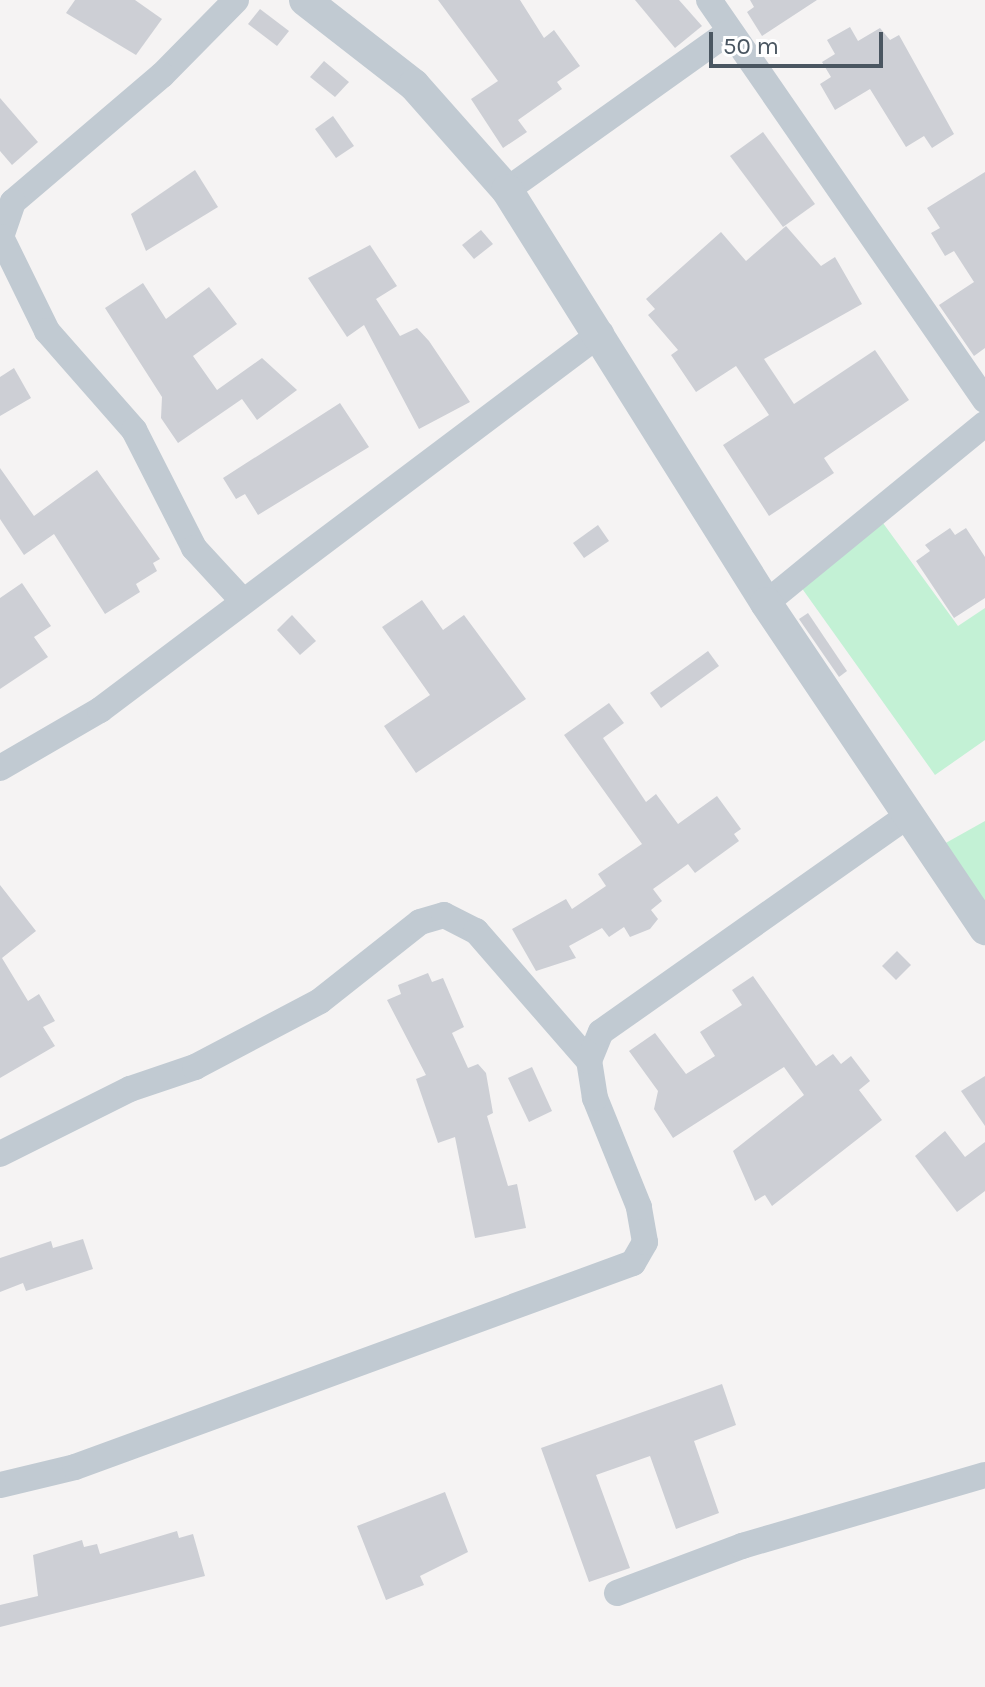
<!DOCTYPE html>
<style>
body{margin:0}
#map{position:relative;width:985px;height:1687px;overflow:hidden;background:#f5f3f3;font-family:Karla,sans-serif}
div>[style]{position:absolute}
.green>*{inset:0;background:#c3f1d5}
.building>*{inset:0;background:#cdcfd5}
.minor>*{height:26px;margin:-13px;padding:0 13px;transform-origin:13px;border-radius:13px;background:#c1cad2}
.tertiary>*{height:32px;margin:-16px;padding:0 16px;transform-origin:16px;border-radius:16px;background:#c1cad2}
span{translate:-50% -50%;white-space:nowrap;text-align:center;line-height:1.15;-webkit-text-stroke:6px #fff;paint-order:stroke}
.scale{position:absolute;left:709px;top:32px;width:174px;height:36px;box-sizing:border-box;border:4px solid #4a5661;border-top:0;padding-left:10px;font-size:24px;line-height:28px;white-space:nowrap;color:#4a5661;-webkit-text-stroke:6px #fff;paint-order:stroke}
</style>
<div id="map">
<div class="green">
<div style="clip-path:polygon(883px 523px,958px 626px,985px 608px,985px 740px,935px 775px,796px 580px)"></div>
<div style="clip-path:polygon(985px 821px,985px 918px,935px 849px)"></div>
</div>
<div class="building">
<div style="clip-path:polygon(75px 0,135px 0,162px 19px,136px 55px,66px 13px)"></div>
<div style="clip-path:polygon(438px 0,520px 0,544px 38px,554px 30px,580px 66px,557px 82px,562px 89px,518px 120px,527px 132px,503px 148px,471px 99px,498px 81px)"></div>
<div style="clip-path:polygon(635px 0,679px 0,702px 26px,675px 48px)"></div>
<div style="clip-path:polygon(750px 0,817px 0,762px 36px,747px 12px,754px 7px)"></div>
<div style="clip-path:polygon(260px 9px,289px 31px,277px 46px,248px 24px)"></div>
<div style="clip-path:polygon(850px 27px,858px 41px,880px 28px,890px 40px,899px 35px,954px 134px,932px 148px,924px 136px,906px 147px,870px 89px,835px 110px,820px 84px,831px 77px,822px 62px,835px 54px,827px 40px)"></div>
<div style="clip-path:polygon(324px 61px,349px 82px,335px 97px,310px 77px)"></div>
<div style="clip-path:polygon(0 98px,38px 142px,12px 165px,0 151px)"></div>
<div style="clip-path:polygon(333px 116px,354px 146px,336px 158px,315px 129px)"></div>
<div style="clip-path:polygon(763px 132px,815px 204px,783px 227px,730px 156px)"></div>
<div style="clip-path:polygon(195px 170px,218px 207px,146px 251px,131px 214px)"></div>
<div style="clip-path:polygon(985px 172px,985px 348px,974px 356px,939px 305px,974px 282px,954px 251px,945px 256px,931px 233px,940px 228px,927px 208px)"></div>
<div style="clip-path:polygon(786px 226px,821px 266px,835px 257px,862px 304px,764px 359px,794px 404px,875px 350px,909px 400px,824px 458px,834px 473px,769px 516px,723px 445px,769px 415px,736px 366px,696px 392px,671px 355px,678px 350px,648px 315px,655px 309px,646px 299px,721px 232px,746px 261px)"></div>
<div style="clip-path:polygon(481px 230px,493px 244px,474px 259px,462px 245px)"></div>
<div style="clip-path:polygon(370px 245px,397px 286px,376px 299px,400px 336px,417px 328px,429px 341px,470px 402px,419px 429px,364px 325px,347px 337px,308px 278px)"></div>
<div style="clip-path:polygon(143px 283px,166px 319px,209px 287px,237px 324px,193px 356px,217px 390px,262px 358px,297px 390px,257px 420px,242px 399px,178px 443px,161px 418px,162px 397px,105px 308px)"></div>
<div style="clip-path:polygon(14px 368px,31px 398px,0 416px,0 377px)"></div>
<div style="clip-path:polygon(340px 403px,369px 447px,258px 515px,245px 494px,236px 499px,223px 478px)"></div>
<div style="clip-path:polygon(0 468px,34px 516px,97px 470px,160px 559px,153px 563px,157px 571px,136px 584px,140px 592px,105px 614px,54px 534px,24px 555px,0 519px)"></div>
<div style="clip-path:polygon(598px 525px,609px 541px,584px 558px,573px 543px)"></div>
<div style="clip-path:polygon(950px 528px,955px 535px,966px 528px,985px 557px,985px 598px,954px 618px,916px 561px,930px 551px,925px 545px)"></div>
<div style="clip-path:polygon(22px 583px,51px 626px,34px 637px,48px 657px,0 689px,0 598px)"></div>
<div style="clip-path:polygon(422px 600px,443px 630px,464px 615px,526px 699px,416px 773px,384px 726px,430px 695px,382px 627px)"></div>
<div style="clip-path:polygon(808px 613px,847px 671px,839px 677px,799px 619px)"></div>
<div style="clip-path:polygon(292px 615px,316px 641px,300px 655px,277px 630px)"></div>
<div style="clip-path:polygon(708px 651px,719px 666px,661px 708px,650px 693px)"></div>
<div style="clip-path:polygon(609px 703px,624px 723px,603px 738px,646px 802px,656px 794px,678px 824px,717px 796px,741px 829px,734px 834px,739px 841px,695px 873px,688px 864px,653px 889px,662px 901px,651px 910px,658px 919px,650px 929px,630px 937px,624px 927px,609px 937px,602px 928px,569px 946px,576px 958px,536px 971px,512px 929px,566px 899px,572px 909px,606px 886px,598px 874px,642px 844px,564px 735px)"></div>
<div style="clip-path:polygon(0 885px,36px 931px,2px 958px,28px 1001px,39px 994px,55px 1021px,43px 1027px,55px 1046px,0 1078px)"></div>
<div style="clip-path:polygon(897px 951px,911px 965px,896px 980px,882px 966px)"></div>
<div style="clip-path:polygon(428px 973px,432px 982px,443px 978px,464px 1027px,452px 1033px,468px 1068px,478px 1064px,486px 1073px,493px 1113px,487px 1116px,508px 1186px,517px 1184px,526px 1228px,475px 1238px,455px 1137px,438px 1143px,416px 1079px,426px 1075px,387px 1000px,401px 994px,398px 985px)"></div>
<div style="clip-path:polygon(753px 976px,816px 1066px,833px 1054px,841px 1064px,851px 1056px,870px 1081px,859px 1090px,882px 1120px,772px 1206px,765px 1195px,755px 1201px,733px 1151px,804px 1095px,784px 1067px,673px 1138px,654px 1109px,658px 1091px,629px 1051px,655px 1033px,686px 1074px,715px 1056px,700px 1032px,742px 1005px,732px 990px)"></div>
<div style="clip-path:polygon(532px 1067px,552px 1111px,529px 1122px,508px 1078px)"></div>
<div style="clip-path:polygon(985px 1076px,985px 1126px,961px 1091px)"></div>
<div style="clip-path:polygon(945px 1131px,965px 1157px,985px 1142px,985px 1191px,957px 1212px,915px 1156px)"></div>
<div style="clip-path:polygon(83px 1239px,93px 1269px,26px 1291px,23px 1283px,0 1292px,0 1258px,51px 1241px,53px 1248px)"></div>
<div style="clip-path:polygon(722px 1384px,736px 1425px,694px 1441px,719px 1513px,676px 1529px,650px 1456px,596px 1475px,630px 1568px,589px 1582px,541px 1448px)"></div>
<div style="clip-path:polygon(445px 1492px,468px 1552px,420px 1576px,424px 1585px,386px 1600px,357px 1526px)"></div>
<div style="clip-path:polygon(177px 1531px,179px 1538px,193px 1534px,205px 1576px,0 1627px,0 1605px,38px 1596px,33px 1555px,82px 1540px,84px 1547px,97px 1544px,100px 1554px)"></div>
</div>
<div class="minor">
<div style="left:236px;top:0;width:105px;rotate:134.6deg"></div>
<div style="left:162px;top:75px;width:196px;rotate:139.6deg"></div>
<div style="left:13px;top:202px;width:37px;rotate:109deg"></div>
<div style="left:1px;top:237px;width:105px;rotate:63.9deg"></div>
<div style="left:47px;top:331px;width:132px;rotate:48.7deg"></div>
<div style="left:134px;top:430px;width:132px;rotate:63deg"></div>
<div style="left:194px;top:548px;width:69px;rotate:47.3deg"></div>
<div style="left:709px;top:0;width:486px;rotate:55.4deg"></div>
<div style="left:507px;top:190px;width:270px;rotate:-35.5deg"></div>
<div style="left:766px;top:603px;width:283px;rotate:-39.3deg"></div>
<div style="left:0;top:768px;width:116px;rotate:-30.1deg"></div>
<div style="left:100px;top:710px;width:627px;rotate:-36.96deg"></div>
<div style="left:0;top:1154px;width:145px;rotate:-26.6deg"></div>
<div style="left:130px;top:1089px;width:69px;rotate:-18.7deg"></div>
<div style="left:195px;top:1067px;width:141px;rotate:-27.8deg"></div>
<div style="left:320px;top:1001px;width:127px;rotate:-38.3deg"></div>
<div style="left:420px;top:922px;width:25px;rotate:-16deg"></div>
<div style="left:444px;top:915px;width:36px;rotate:27deg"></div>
<div style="left:476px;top:931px;width:172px;rotate:49deg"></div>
<div style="left:0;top:1485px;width:77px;rotate:-13.5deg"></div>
<div style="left:75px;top:1467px;width:594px;rotate:-20.08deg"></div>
<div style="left:633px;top:1263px;width:24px;rotate:-60deg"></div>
<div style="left:645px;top:1242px;width:36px;rotate:-100deg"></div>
<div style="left:639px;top:1207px;width:118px;rotate:-112deg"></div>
<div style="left:595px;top:1098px;width:37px;rotate:-99deg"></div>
<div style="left:589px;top:1061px;width:31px;rotate:-68deg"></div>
<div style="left:601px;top:1032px;width:375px;rotate:-35.2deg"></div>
<div style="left:617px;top:1593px;width:134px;rotate:-20.6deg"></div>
<div style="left:742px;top:1546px;width:253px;rotate:-16.3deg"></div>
</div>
<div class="tertiary">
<div style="left:305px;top:0;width:138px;rotate:37.9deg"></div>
<div style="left:414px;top:85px;width:140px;rotate:48.5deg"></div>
<div style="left:507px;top:190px;width:487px;rotate:57.9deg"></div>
<div style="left:766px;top:603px;width:393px;rotate:56.1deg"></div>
</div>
<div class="scale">50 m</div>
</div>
